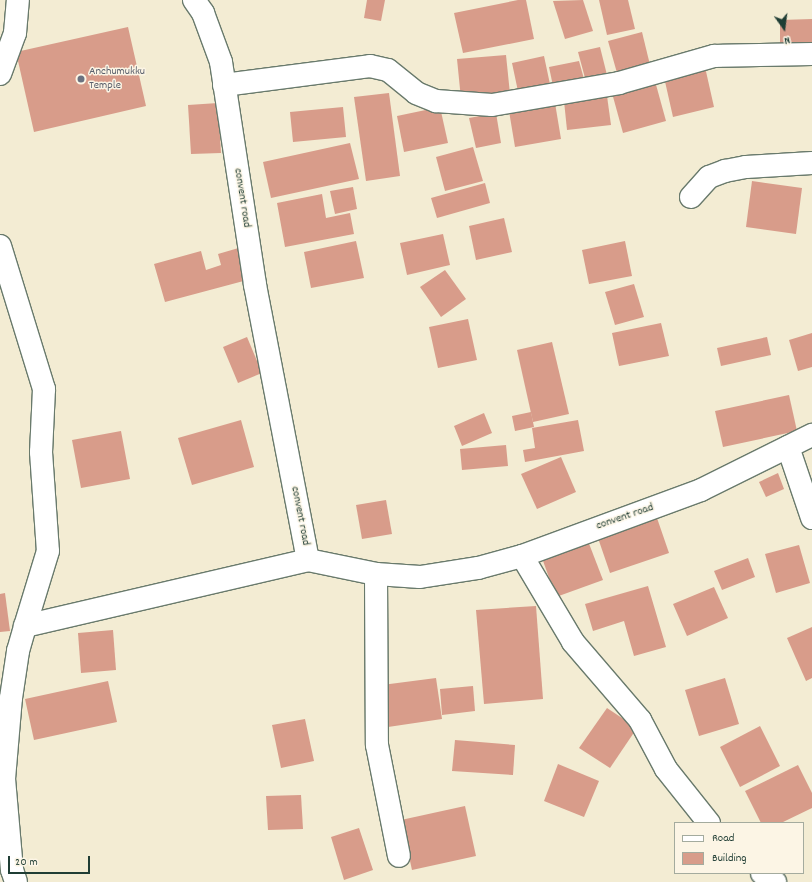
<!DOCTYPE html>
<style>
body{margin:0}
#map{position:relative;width:812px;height:882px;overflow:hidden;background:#f3ecd3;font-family:Dekko,sans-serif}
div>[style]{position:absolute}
.building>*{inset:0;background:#d89c8a}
.roads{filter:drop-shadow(1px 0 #697a6c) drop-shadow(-1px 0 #697a6c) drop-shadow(0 1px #697a6c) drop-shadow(0 -1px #697a6c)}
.minor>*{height:22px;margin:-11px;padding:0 11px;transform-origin:11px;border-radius:11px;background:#fff}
.dots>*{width:11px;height:11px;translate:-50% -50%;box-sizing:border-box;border:2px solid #fcf5e5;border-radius:50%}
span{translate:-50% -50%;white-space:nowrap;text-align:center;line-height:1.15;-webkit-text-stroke:3px #fcf5e5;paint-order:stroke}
.worship-label{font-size:12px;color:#5b616d}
.left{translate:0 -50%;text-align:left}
.street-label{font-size:12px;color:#1f3d34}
.legend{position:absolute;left:674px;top:822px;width:130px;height:52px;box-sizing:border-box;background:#fcf5e5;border:1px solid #a4ab9e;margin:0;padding:5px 7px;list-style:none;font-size:12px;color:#1f3d34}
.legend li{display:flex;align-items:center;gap:8px;height:20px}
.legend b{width:20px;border:1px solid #a4ab9e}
.north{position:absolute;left:764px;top:8px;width:40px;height:40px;-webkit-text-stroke:3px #fcf5e5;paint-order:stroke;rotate:166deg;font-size:11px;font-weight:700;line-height:16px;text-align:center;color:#1f3d34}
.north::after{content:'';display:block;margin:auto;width:14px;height:18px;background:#1f3d34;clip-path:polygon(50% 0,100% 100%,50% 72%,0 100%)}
.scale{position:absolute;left:8px;top:856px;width:82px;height:18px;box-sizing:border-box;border:2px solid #1f3d34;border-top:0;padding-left:5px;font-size:12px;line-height:14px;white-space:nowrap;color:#1f3d34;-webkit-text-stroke:3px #fcf5e5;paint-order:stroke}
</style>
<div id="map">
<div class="building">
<div style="clip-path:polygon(367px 0,385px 0,381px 21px,364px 18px)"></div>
<div style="clip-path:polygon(518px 0,526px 0,534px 39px,463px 53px,454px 13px)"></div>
<div style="clip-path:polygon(583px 0,593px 31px,565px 39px,553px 1px)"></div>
<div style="clip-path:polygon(599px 0,628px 0,635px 29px,607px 35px)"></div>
<div style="clip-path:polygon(812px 19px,812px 44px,780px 44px,780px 20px)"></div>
<div style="clip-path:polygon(128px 27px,146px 106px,34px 132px,16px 52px)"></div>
<div style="clip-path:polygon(642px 32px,650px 65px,617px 73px,608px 41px)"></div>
<div style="clip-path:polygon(600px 47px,609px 83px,588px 89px,578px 52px)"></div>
<div style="clip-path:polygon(506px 55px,510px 94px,461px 99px,457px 59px)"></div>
<div style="clip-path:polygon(544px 56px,551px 89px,519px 96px,512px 63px)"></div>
<div style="clip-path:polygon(579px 61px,584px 79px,553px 86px,549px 67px)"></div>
<div style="clip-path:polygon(705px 67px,714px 107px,673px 117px,664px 77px)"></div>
<div style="clip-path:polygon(655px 81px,666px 121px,623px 133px,612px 93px)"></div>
<div style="clip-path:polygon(389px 93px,400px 176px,366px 181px,354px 97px)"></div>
<div style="clip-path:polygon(607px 96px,611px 125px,567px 130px,564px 101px)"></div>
<div style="clip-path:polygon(218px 103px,221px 153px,191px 154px,188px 105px)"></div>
<div style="clip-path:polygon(555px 103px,561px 139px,515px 147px,509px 111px)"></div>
<div style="clip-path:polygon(343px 107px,346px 137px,293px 142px,290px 112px)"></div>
<div style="clip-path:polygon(440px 107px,448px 143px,404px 152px,397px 116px)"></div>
<div style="clip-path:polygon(496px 113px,501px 143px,476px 148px,469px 118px)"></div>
<div style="clip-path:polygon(350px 143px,359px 179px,271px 198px,263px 162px)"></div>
<div style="clip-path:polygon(473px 147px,483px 181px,445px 191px,436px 157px)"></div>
<div style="clip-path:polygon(752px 181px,802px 188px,796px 234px,746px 227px)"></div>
<div style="clip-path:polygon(485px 183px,490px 203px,437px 218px,431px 198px)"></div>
<div style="clip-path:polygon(353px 187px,357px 209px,335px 214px,330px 191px)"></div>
<div style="clip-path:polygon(322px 194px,326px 218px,350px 213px,354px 234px,285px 247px,277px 203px)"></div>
<div style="clip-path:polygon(504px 218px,512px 252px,476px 260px,469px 226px)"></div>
<div style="clip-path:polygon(443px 234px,450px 265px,407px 275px,400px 243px)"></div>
<div style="clip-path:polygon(356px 241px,364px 278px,311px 288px,304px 252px)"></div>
<div style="clip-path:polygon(625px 241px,632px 276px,589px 284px,582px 250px)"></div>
<div style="clip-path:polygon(242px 247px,251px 279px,165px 302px,154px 264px,201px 251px,206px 270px,221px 265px,218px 254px)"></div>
<div style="clip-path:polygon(445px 270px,466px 299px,441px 317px,420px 287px)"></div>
<div style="clip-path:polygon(634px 284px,644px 317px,615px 325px,605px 292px)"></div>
<div style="clip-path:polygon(468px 319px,477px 360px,438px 368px,429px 327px)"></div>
<div style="clip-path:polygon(661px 323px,669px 356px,619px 366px,612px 333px)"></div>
<div style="clip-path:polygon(812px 333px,812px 367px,798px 371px,789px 340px)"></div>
<div style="clip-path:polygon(247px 337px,262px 373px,238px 383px,223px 347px)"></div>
<div style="clip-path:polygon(767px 337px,771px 355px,721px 366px,717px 348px)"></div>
<div style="clip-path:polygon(552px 342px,569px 414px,533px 422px,517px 350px)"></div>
<div style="clip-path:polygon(789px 395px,797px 431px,723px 447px,715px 411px)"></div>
<div style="clip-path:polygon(531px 412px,534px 427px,515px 431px,512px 416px)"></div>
<div style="clip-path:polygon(484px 413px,492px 433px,462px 446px,454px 426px)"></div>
<div style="clip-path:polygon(241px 420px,254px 467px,192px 485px,178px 438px)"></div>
<div style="clip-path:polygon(578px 420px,584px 451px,525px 462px,523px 450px,535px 448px,532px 428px)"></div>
<div style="clip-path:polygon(121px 431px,130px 479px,81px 488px,72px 440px)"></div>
<div style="clip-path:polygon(506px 445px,508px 466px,462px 470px,460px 449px)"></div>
<div style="clip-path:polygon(561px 457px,576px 492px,537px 509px,521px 474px)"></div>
<div style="clip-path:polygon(778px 473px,784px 489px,766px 497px,759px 482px)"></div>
<div style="clip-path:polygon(386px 500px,392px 534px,362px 539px,356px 505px)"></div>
<div style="clip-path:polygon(657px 518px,669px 553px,610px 573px,598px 538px)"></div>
<div style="clip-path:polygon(588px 541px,603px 580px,556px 597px,542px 558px)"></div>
<div style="clip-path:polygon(799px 545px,810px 583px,776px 593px,765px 554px)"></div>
<div style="clip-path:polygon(748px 558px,755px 577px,722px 590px,714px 571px)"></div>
<div style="clip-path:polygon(648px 586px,666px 647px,634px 656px,624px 621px,593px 631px,585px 604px)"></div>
<div style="clip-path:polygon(714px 587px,728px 618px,687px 636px,673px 604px)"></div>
<div style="clip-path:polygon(5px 593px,10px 631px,0 632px,0 594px)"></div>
<div style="clip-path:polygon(536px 606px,543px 699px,484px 704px,476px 610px)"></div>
<div style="clip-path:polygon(812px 627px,812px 678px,806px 681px,787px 638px)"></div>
<div style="clip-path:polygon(113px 630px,116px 670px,81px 673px,78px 633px)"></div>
<div style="clip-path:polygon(436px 678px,442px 719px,388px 727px,382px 685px)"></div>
<div style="clip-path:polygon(725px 678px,739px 724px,699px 736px,685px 690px)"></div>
<div style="clip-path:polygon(108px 681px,117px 722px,34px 740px,25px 699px)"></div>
<div style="clip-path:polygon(473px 686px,475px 711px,442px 715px,440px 689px)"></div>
<div style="clip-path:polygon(607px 708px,637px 728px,610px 768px,579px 748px)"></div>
<div style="clip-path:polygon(305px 719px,314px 761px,281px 768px,272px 725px)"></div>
<div style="clip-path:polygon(760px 726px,780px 766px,740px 787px,720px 747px)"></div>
<div style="clip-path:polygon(455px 740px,515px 745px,513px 775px,452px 771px)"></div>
<div style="clip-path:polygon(558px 764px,599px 781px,584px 817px,544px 801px)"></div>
<div style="clip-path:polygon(798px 765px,812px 793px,812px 808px,781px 823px,761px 823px,745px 791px)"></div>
<div style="clip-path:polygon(301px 795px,303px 829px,268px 830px,266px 796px)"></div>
<div style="clip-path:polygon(465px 806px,476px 856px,412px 870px,401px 820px)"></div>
<div style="clip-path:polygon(359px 828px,373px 870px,344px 880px,331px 837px)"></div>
</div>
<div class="roads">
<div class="minor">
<div style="left:194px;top:0;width:16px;rotate:55deg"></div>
<div style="left:203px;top:13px;width:52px;rotate:69.8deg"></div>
<div style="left:221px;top:62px;width:226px;rotate:81.3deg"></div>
<div style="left:255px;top:285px;width:280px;rotate:79.1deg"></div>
<div style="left:308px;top:560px;width:69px;rotate:11.6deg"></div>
<div style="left:376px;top:574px;width:44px;rotate:3.9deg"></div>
<div style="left:420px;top:577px;width:59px;rotate:-8.8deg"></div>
<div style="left:478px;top:568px;width:46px;rotate:-15.3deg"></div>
<div style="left:522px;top:556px;width:191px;rotate:-20.2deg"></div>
<div style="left:701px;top:490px;width:124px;rotate:-26.4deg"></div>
<div style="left:0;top:74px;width:44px;rotate:-69.9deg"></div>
<div style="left:15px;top:33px;width:33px;rotate:-85deg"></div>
<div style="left:224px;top:85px;width:147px;rotate:-7.4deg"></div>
<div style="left:370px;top:66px;width:18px;rotate:13deg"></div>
<div style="left:388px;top:70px;width:36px;rotate:39deg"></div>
<div style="left:416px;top:93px;width:22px;rotate:22deg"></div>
<div style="left:436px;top:101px;width:56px;rotate:4.1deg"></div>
<div style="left:492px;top:105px;width:129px;rotate:-9.8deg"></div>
<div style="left:619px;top:83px;width:99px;rotate:-15.9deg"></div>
<div style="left:714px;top:56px;width:98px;rotate:-1.2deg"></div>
<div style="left:691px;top:197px;width:27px;rotate:-48deg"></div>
<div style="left:709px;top:177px;width:17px;rotate:-21deg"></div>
<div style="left:725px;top:171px;width:21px;rotate:-11deg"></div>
<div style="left:746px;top:167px;width:66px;rotate:-3.5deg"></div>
<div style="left:0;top:246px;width:150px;rotate:72.9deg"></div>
<div style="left:44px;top:389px;width:63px;rotate:92.7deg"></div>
<div style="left:41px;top:452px;width:99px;rotate:86deg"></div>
<div style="left:48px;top:551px;width:78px;rotate:107deg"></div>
<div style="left:788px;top:447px;width:75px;rotate:71.3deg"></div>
<div style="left:522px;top:556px;width:100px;rotate:59.3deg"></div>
<div style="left:573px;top:642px;width:103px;rotate:49.3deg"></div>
<div style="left:640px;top:720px;width:55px;rotate:62deg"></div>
<div style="left:666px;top:769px;width:69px;rotate:51.5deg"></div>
<div style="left:376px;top:574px;width:171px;rotate:89.7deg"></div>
<div style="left:377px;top:745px;width:113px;rotate:78.8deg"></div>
<div style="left:762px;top:873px;width:16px;rotate:35deg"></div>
<div style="left:16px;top:882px;width:13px;rotate:-108deg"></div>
<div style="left:12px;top:870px;width:91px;rotate:-95deg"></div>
<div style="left:4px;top:779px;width:81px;rotate:-85.1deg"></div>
<div style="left:11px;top:698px;width:48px;rotate:-81.5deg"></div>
<div style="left:18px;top:651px;width:26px;rotate:-74deg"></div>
<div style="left:25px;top:626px;width:291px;rotate:-13.1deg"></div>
</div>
</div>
<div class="dots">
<div style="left:81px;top:79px;background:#6b7280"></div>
</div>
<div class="worship-label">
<span class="left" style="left:89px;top:79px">Anchumukku<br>Temple</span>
</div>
<div class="street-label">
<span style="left:242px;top:198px;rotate:81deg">convent road</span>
<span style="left:300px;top:516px;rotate:79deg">convent road</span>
<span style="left:625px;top:517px;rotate:-19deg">convent road</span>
</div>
<ul class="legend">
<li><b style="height:5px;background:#fff"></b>Road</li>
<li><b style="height:11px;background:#d89c8a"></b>Building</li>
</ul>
<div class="north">N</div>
<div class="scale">20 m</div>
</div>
